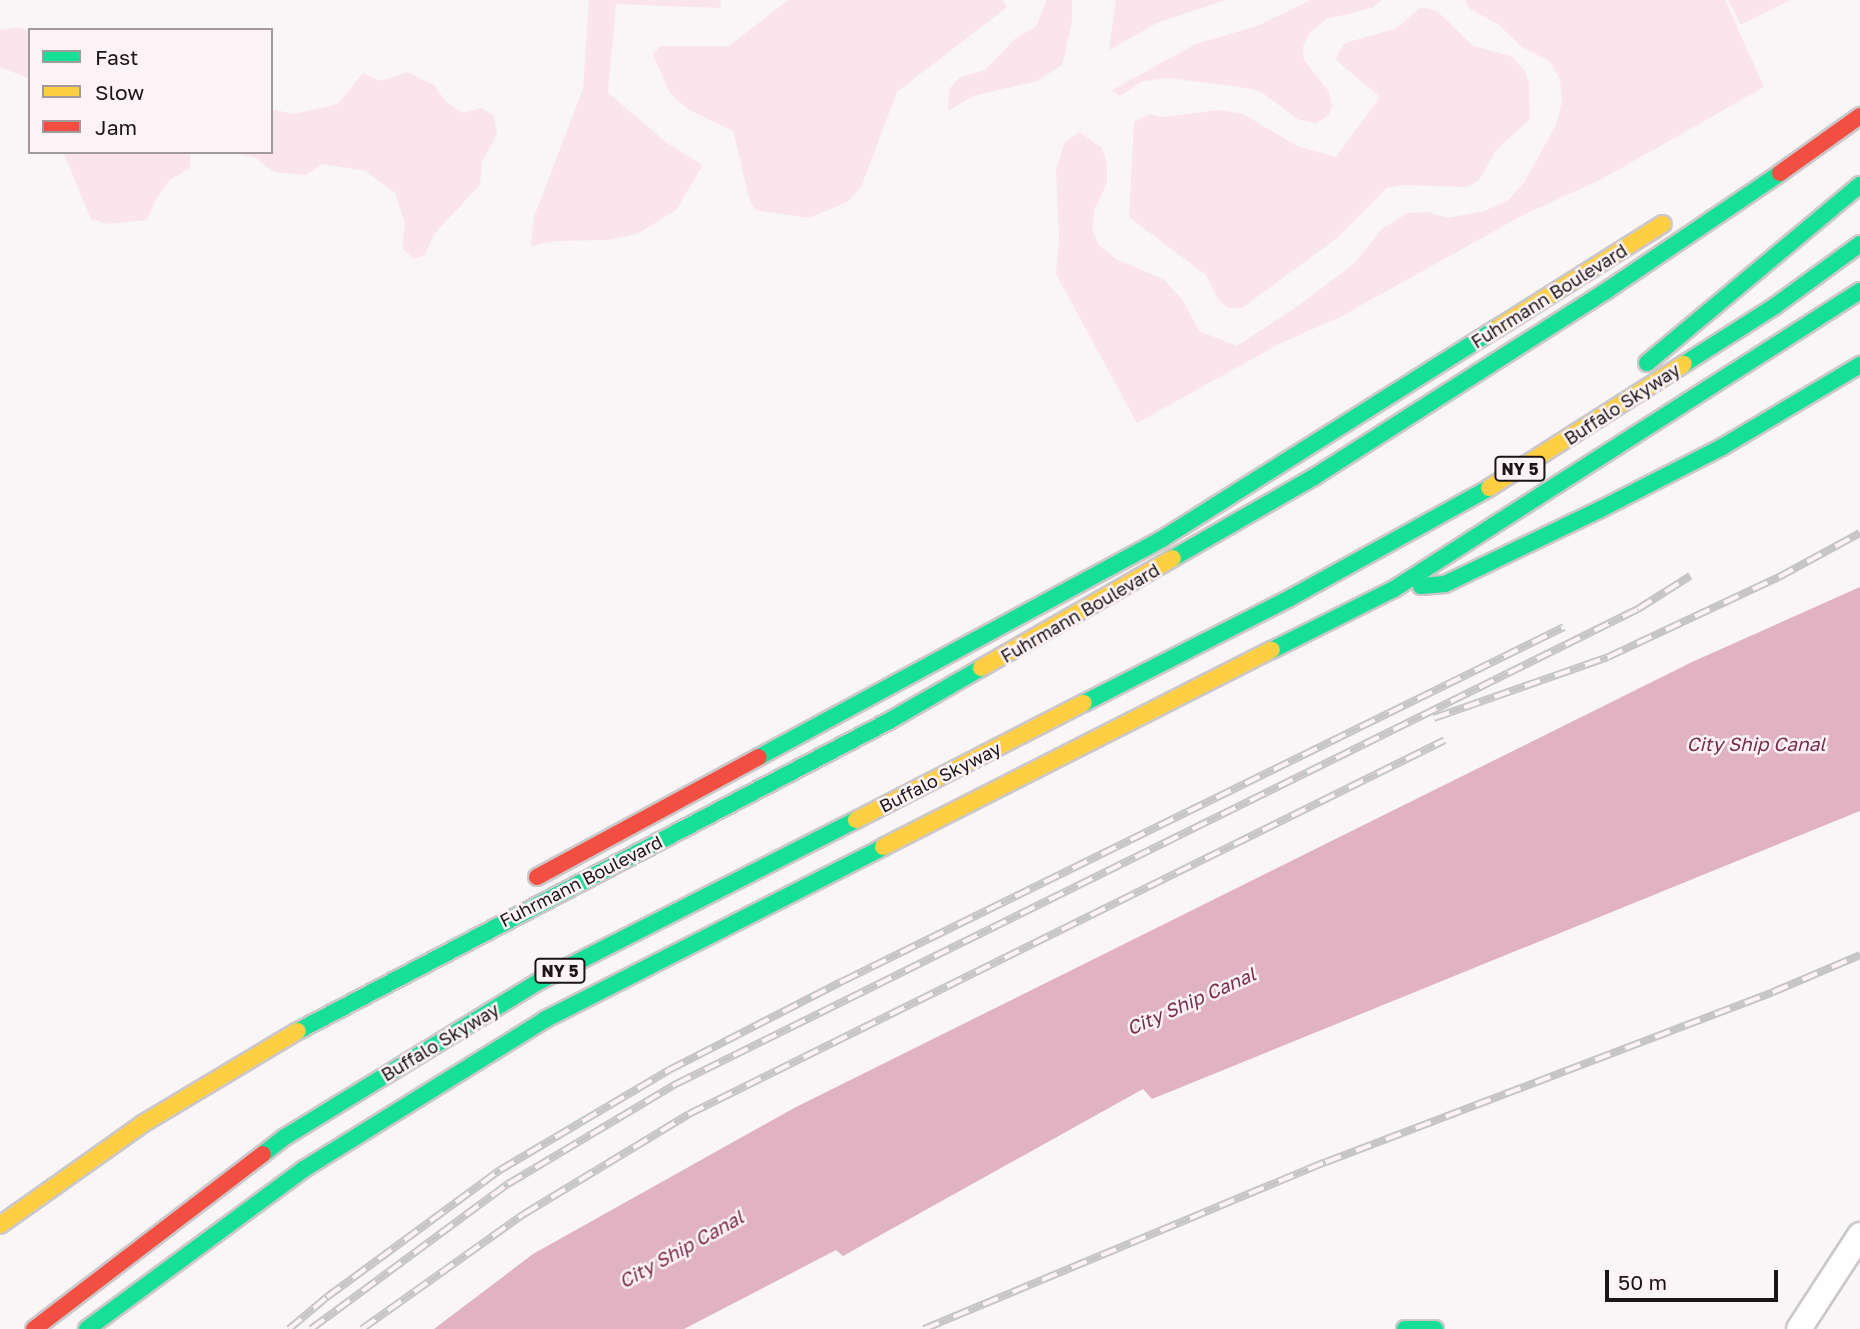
<!DOCTYPE html>
<style>
body{margin:0}
#map{position:relative;width:1860px;height:1329px;overflow:hidden;background:#faf5f6;font-family:"Golos Text",sans-serif}
div>[style]{position:absolute}
.green>*{inset:0;background:#fae5ec}
.water>*{inset:0;background:#e1b3c2}
.roads{filter:drop-shadow(2px 0 #ccc7c8) drop-shadow(-2px 0 #ccc7c8) drop-shadow(0 2px #ccc7c8) drop-shadow(0 -2px #ccc7c8)}
.street>*{height:24px;margin:-12px;padding:0 12px;transform-origin:12px;border-radius:12px;background:#fefefe}
.fast>*{height:16px;margin:-8px;padding:0 8px;transform-origin:8px;border-radius:8px;background:#16e098}
.slow>*{height:16px;margin:-8px;padding:0 8px;transform-origin:8px;border-radius:8px;background:#ffcf43}
.jam>*{height:16px;margin:-8px;padding:0 8px;transform-origin:8px;border-radius:8px;background:#f24e42}
.rail>*{height:8px;margin-top:-4px;transform-origin:0;background:repeating-linear-gradient(90deg,#fdf2f5 0 16px,#c7c6c6 0 32px);box-sizing:border-box;border-block:2px solid #c7c6c6}
span{translate:-50% -50%;white-space:nowrap;text-align:center;line-height:1.15;-webkit-text-stroke:5px #fdf2f5;paint-order:stroke}
.shield-label span{padding:2px 5px;background:#fdf2f5;border:2px solid;border-radius:5px;-webkit-text-stroke-width:0}
.shield-label{font-size:16px;color:#1a1516;font-weight:700}
.street-label{font-size:18px;color:#1a1516}
.water-label{font-size:19px;color:#782d4c;font-style:italic}
.legend{position:absolute;left:28px;top:28px;width:245px;height:126px;box-sizing:border-box;background:#fdf2f5;border:2px solid #a29a9c;margin:0;padding:9px 12px;list-style:none;font-size:21px;color:#1a1516}
.legend li{display:flex;align-items:center;gap:14px;height:35px}
.legend b{width:35px;border:2px solid #a29a9c}
.scale{position:absolute;left:1605px;top:1270px;width:173px;height:32px;box-sizing:border-box;border:4px solid #1a1516;border-top:0;padding-left:9px;font-size:21px;line-height:24px;white-space:nowrap;color:#1a1516;-webkit-text-stroke:5px #fdf2f5;paint-order:stroke}
</style>
<div id="map">
<div class="green">
<div style="clip-path:polygon(589px 0,721px 0,720px 8px,616px 4px,608px 93px,667px 143px,701px 164px,701px 168px,676px 210px,637px 234px,607px 240px,557px 241px,531px 246px,534px 217px,583px 89px)"></div>
<div style="clip-path:polygon(788px 0,1002px 0,1007px 7px,897px 92px,861px 187px,847px 202px,809px 218px,756px 210px,750px 201px,733px 131px,689px 110px,670px 93px,653px 55px,660px 46px,729px 46px)"></div>
<div style="clip-path:polygon(1047px 0,1072px 0,1072px 22px,1062px 65px,1037px 81px,973px 96px,948px 111px,949px 89px,959px 78px,985px 70px,1016px 38px,1036px 27px)"></div>
<div style="clip-path:polygon(1116px 0,1226px 0,1157px 23px,1109px 50px)"></div>
<div style="clip-path:polygon(1311px 0,1382px 0,1372px 8px,1327px 19px,1311px 31px,1303px 46px,1304px 60px,1329px 92px,1332px 106px,1329px 115px,1316px 123px,1299px 120px,1260px 91px,1240px 87px,1169px 78px,1143px 81px,1120px 96px,1112px 90px,1196px 44px,1257px 26px)"></div>
<div style="clip-path:polygon(1465px 0,1725px 0,1764px 87px,1602px 179px,1523px 215px,1342px 316px,1279px 344px,1137px 423px,1056px 274px,1059px 238px,1056px 170px,1065px 142px,1079px 132px,1102px 148px,1107px 163px,1107px 183px,1095px 208px,1092px 229px,1099px 245px,1116px 259px,1163px 279px,1182px 299px,1199px 331px,1237px 346px,1298px 306px,1354px 264px,1382px 229px,1408px 213px,1428px 212px,1447px 218px,1485px 211px,1508px 200px,1524px 183px,1556px 125px,1562px 101px,1560px 79px,1549px 61px,1522px 47px,1498px 24px,1470px 9px)"></div>
<div style="clip-path:polygon(1728px 0,1790px 0,1741px 25px)"></div>
<div style="clip-path:polygon(1422px 7px,1437px 11px,1473px 46px,1511px 56px,1525px 71px,1529px 83px,1530px 119px,1496px 150px,1479px 180px,1467px 187px,1403px 185px,1387px 188px,1337px 238px,1242px 308px,1228px 308px,1218px 299px,1206px 275px,1129px 217px,1134px 122px,1149px 114px,1162px 117px,1220px 110px,1243px 114px,1297px 146px,1336px 157px,1380px 97px,1335px 59px,1345px 43px,1395px 29px)"></div>
<div style="clip-path:polygon(20px 27px,30px 32px,30px 79px,0 67px,0 30px)"></div>
<div style="clip-path:polygon(407px 72px,434px 85px,446px 102px,462px 113px,481px 108px,494px 116px,497px 134px,482px 162px,480px 185px,434px 234px,425px 255px,414px 259px,402px 248px,405px 224px,395px 193px,366px 171px,322px 164px,306px 175px,274px 172px,256px 158px,232px 152px,271px 152px,271px 109px,294px 114px,338px 104px,363px 73px,380px 81px)"></div>
<div style="clip-path:polygon(63px 152px,191px 152px,190px 168px,170px 180px,155px 201px,147px 220px,108px 224px,91px 219px)"></div>
</div>
<div class="water">
<div style="clip-path:polygon(1860px 587px,1860px 811px,1152px 1099px,1143px 1089px,843px 1256px,836px 1250px,684px 1329px,434px 1329px,533px 1254px,794px 1108px,1692px 662px)"></div>
</div>
<div class="roads">
<div class="street">
<div style="left:1799px;top:1329px;width:112px;rotate:-57deg"></div>
</div>
<div class="fast">
<div style="left:1647px;top:363px;width:278px;rotate:-39.9deg"></div>
<div style="left:1684px;top:364px;width:108px;rotate:-32.5deg"></div>
<div style="left:1775px;top:306px;width:105px;rotate:-36.1deg"></div>
<div style="left:1173px;top:558px;width:163px;rotate:-29.9deg"></div>
<div style="left:1314px;top:477px;width:346px;rotate:-32.5deg"></div>
<div style="left:1606px;top:291px;width:210px;rotate:-34.1deg"></div>
<div style="left:1421px;top:586px;width:24px;rotate:-5deg"></div>
<div style="left:1445px;top:584px;width:173px;rotate:-25.7deg"></div>
<div style="left:1601px;top:509px;width:136px;rotate:-27.1deg"></div>
<div style="left:1722px;top:447px;width:161px;rotate:-30.7deg"></div>
<div style="left:1272px;top:650px;width:136px;rotate:-26.6deg"></div>
<div style="left:1394px;top:589px;width:553px;rotate:-32.6deg"></div>
<div style="left:1084px;top:703px;width:231px;rotate:-27deg"></div>
<div style="left:1290px;top:598px;width:227px;rotate:-28.9deg"></div>
<div style="left:759px;top:757px;width:458px;rotate:-28.4deg"></div>
<div style="left:1162px;top:539px;width:395px;rotate:-32.2deg"></div>
<div style="left:298px;top:1031px;width:667px;rotate:-27.68deg"></div>
<div style="left:889px;top:721px;width:106px;rotate:-29.9deg"></div>
<div style="left:263px;top:1154px;width:28px;rotate:-38deg"></div>
<div style="left:285px;top:1137px;width:299px;rotate:-31.5deg"></div>
<div style="left:540px;top:981px;width:355px;rotate:-27deg"></div>
<div style="left:87px;top:1329px;width:270px;rotate:-36.4deg"></div>
<div style="left:304px;top:1169px;width:282px;rotate:-31.8deg"></div>
<div style="left:544px;top:1020px;width:381px;rotate:-27deg"></div>
<div style="left:1405px;top:1329px;width:30px"></div>
</div>
<div class="slow">
<div style="left:1496px;top:329px;width:197px;rotate:-32.2deg"></div>
<div style="left:1489px;top:488px;width:231px;rotate:-32.5deg"></div>
<div style="left:981px;top:668px;width:221px;rotate:-29.8deg"></div>
<div style="left:856px;top:820px;width:256px;rotate:-27.2deg"></div>
<div style="left:883px;top:847px;width:436px;rotate:-26.9deg"></div>
<div style="left:0;top:1225px;width:176px;rotate:-35.3deg"></div>
<div style="left:144px;top:1123px;width:179px;rotate:-30.9deg"></div>
</div>
<div class="jam">
<div style="left:1780px;top:173px;width:98px;rotate:-35.5deg"></div>
<div style="left:537px;top:877px;width:252px;rotate:-28.4deg"></div>
<div style="left:34px;top:1329px;width:288px;rotate:-37.4deg"></div>
</div>
</div>
<div class="rail">
<div style="left:1434px;top:718px;width:184px;rotate:-19.3deg"></div>
<div style="left:1608px;top:657px;width:189px;rotate:-25.1deg"></div>
<div style="left:1779px;top:577px;width:92px;rotate:-28.5deg"></div>
<div style="left:289px;top:1329px;width:50px;rotate:-40.1deg"></div>
<div style="left:327px;top:1297px;width:215px;rotate:-36.3deg"></div>
<div style="left:500px;top:1170px;width:196px;rotate:-30.6deg"></div>
<div style="left:669px;top:1070px;width:195px;rotate:-27.1deg"></div>
<div style="left:843px;top:981px;width:803px;rotate:-26.15deg"></div>
<div style="left:311px;top:1329px;width:245px;rotate:-36.4deg"></div>
<div style="left:508px;top:1184px;width:196px;rotate:-30.8deg"></div>
<div style="left:676px;top:1084px;width:1073px;rotate:-26.28deg"></div>
<div style="left:1638px;top:609px;width:62px;rotate:-32.4deg"></div>
<div style="left:362px;top:1329px;width:199px;rotate:-35.4deg"></div>
<div style="left:524px;top:1214px;width:193px;rotate:-31.2deg"></div>
<div style="left:689px;top:1114px;width:843px;rotate:-26.32deg"></div>
<div style="left:924px;top:1329px;width:435px;rotate:-22.6deg"></div>
<div style="left:1326px;top:1162px;width:478px;rotate:-20.8deg"></div>
<div style="left:1773px;top:992px;width:95px;rotate:-23deg"></div>
</div>
<div class="shield-label">
<span style="left:1520px;top:469px">NY 5</span>
<span style="left:560px;top:971px">NY 5</span>
</div>
<div class="street-label">
<span style="left:1549px;top:296px;rotate:-32deg">Fuhrmann Boulevard</span>
<span style="left:1622px;top:404px;rotate:-33deg">Buffalo Skyway</span>
<span style="left:1080px;top:613px;rotate:-30deg">Fuhrmann Boulevard</span>
<span style="left:940px;top:777px;rotate:-27deg">Buffalo Skyway</span>
<span style="left:581px;top:881px;rotate:-27deg">Fuhrmann Boulevard</span>
<span style="left:440px;top:1042px;rotate:-31deg">Buffalo Skyway</span>
</div>
<div class="water-label">
<span style="left:1756px;top:744px">City Ship Canal</span>
<span style="left:1191px;top:1001px;rotate:-24deg">City Ship Canal</span>
<span style="left:681px;top:1249px;rotate:-29deg">City Ship Canal</span>
</div>
<ul class="legend">
<li><b style="height:9px;background:#16e098"></b>Fast</li>
<li><b style="height:9px;background:#ffcf43"></b>Slow</li>
<li><b style="height:9px;background:#f24e42"></b>Jam</li>
</ul>
<div class="scale">50 m</div>
</div>
